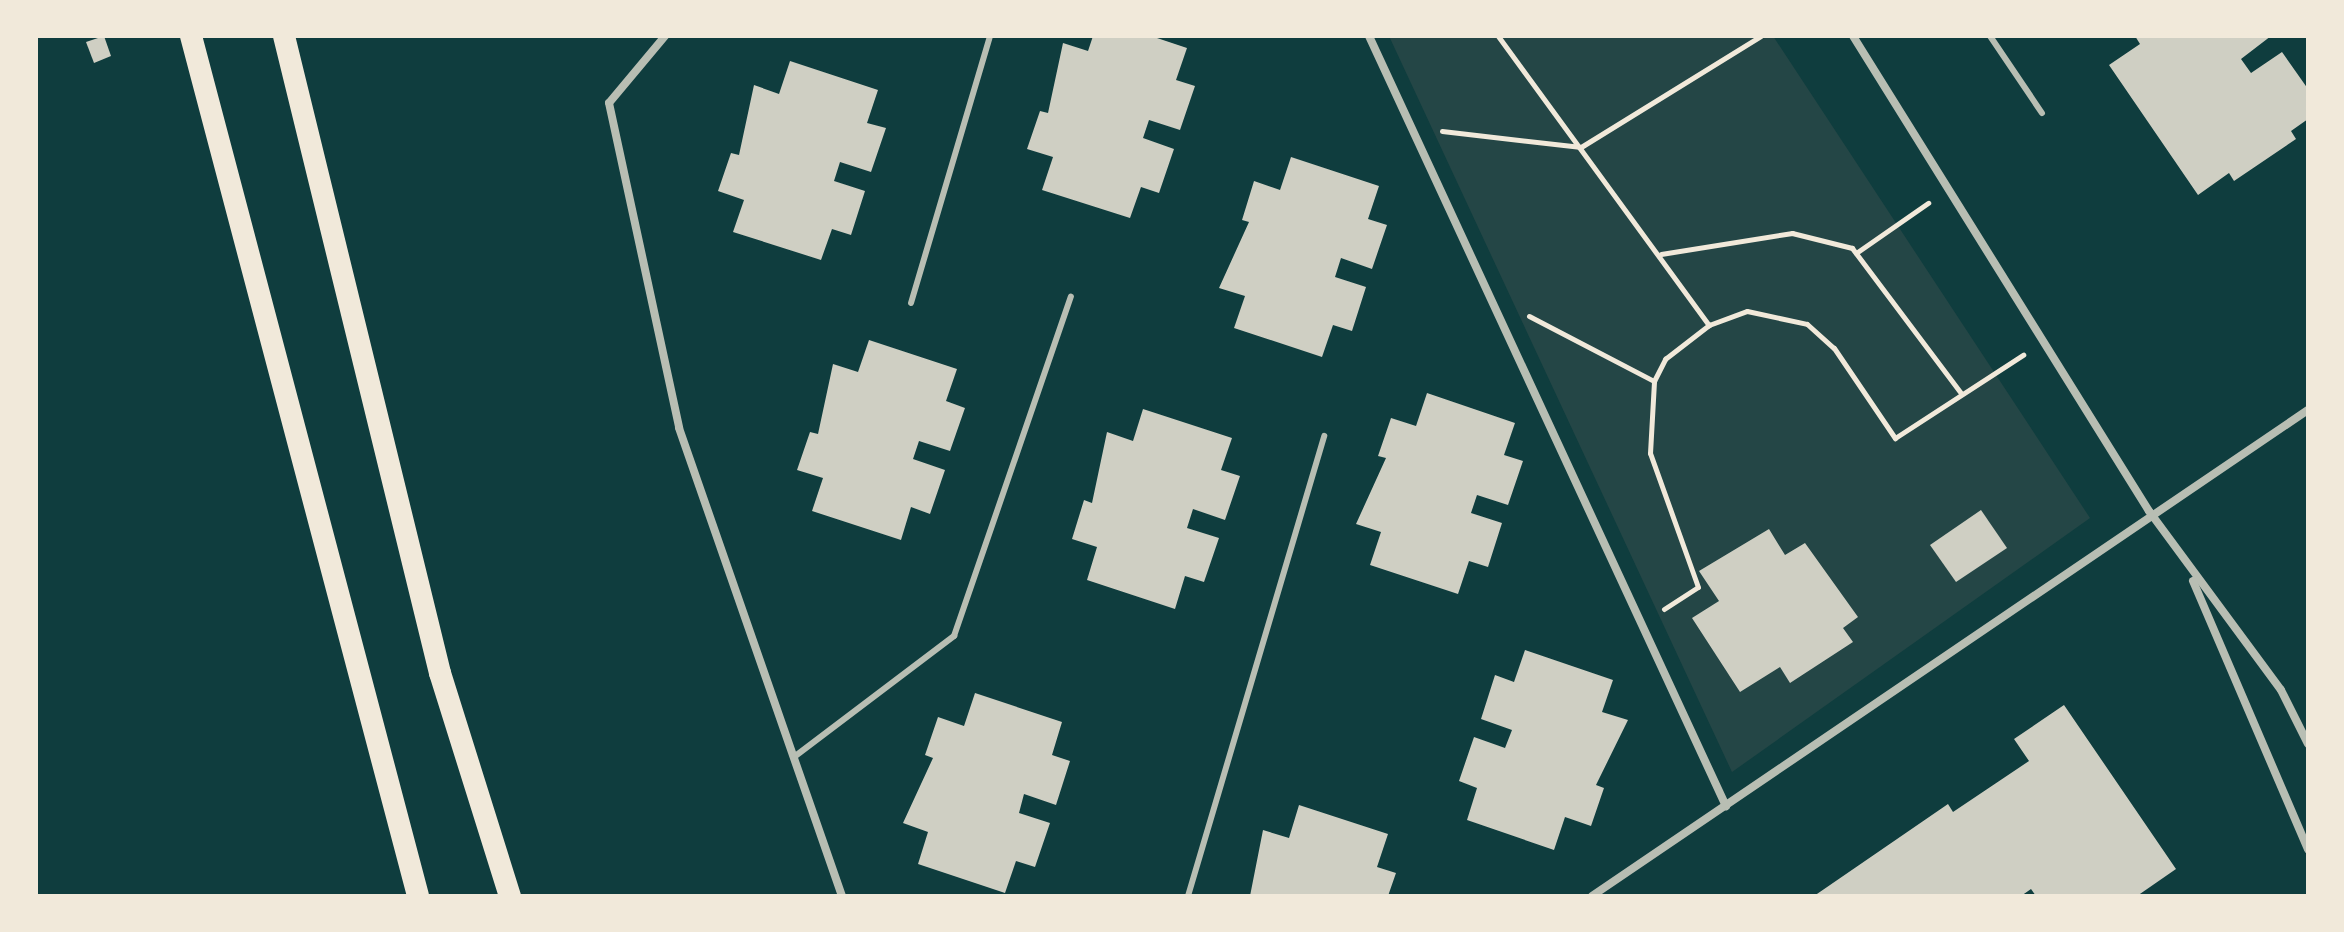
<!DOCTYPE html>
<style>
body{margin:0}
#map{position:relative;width:2344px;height:932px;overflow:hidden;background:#0f3d3e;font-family:Spectral,serif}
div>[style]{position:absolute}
.green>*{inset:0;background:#244646}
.building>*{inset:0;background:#cfcfc3}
.path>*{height:5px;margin:-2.5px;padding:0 2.5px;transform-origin:2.5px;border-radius:2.5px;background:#f1e9da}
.service>*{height:6px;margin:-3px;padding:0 3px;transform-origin:3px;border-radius:3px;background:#b8beb3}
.minor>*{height:8px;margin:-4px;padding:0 4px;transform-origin:4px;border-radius:4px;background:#b8beb3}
.trunk>*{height:22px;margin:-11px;padding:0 11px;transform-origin:11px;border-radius:11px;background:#f1e9da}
span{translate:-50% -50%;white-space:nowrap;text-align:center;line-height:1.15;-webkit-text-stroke:6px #f1e9da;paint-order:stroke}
.frame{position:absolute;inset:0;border:38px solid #f1e9da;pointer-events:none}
</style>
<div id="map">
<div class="green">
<div style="clip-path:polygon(1389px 36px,1773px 36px,2090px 518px,1732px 772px)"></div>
</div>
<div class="building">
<div style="clip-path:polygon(104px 36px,111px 56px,94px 63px,86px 42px)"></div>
<div style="clip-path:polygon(1093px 36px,1151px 36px,1187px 48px,1176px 80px,1195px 86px,1180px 130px,1149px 120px,1143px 138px,1174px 149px,1159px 193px,1141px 187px,1130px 218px,1042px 190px,1053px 157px,1027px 149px,1040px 111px,1048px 113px,1063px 43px,1088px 51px)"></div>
<div style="clip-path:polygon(2135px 36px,2271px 36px,2241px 59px,2251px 73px,2282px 52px,2308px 89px,2308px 119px,2291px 131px,2296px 139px,2234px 181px,2229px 173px,2198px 195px,2109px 65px,2140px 44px)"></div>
<div style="clip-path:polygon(790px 61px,878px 90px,867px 123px,886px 128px,871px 172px,840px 162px,834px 181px,865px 191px,851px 235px,832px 229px,821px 260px,733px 232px,744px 200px,718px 191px,731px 153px,739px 155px,754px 85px,779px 94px)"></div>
<div style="clip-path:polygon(1291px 157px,1379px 186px,1368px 219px,1387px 225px,1372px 269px,1341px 258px,1335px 277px,1366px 287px,1352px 331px,1333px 325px,1322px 357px,1234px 328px,1245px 296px,1219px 288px,1249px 222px,1242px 220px,1254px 181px,1280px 190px)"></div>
<div style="clip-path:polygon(869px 340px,957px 369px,946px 401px,965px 408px,950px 451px,919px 441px,913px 459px,945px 470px,930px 514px,911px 507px,901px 540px,812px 511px,823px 478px,797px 470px,810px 432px,818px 434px,833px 364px,858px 372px)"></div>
<div style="clip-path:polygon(1427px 393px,1515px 423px,1504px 455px,1523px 461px,1508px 505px,1477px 495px,1471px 513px,1502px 523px,1488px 567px,1469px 561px,1458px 594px,1370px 565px,1381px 532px,1356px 524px,1386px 458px,1378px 456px,1391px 418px,1416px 426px)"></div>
<div style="clip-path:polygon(1143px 409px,1232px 438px,1221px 470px,1240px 476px,1225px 520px,1193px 509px,1187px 528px,1219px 538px,1204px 582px,1185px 576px,1175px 609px,1087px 580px,1097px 547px,1072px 539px,1084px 500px,1092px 503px,1107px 432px,1133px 441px)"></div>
<div style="clip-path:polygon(1981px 510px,2007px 548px,1956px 582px,1930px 545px)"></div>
<div style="clip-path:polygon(1769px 529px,1785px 555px,1805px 543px,1858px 617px,1843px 628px,1853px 642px,1790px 683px,1780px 667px,1740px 692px,1692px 618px,1719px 601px,1699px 571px)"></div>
<div style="clip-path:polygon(1525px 650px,1613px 680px,1602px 712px,1628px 720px,1596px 785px,1604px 788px,1591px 826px,1565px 817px,1554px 850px,1467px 820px,1477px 788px,1459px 781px,1474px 737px,1505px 748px,1512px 730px,1481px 719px,1495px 675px,1514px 682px)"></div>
<div style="clip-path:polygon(975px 693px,1062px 722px,1052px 755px,1070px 761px,1056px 805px,1024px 794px,1019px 813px,1050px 823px,1035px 867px,1016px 861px,1005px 893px,918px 864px,928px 832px,903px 823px,933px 758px,925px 755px,938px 717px,964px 726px)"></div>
<div style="clip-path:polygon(2064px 705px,2176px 869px,2137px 896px,2036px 896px,2031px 889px,2021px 896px,1814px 896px,1948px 804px,1953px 812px,2029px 761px,2014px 739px)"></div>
<div style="clip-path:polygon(1299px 805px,1388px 834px,1377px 867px,1396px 873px,1388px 896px,1250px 896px,1263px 830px,1289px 838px)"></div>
</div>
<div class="path">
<div style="left:1498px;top:36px;width:358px;rotate:53.9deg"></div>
<div style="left:1709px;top:325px;width:40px;rotate:-20.2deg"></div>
<div style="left:1747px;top:311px;width:61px;rotate:12.2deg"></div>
<div style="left:1807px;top:324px;width:36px;rotate:42deg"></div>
<div style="left:1834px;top:348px;width:109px;rotate:55.9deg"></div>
<div style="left:1895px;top:438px;width:153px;rotate:-33deg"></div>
<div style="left:1442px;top:131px;width:140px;rotate:6.6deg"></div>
<div style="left:1581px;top:147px;width:211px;rotate:-31.7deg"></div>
<div style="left:1856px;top:253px;width:88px;rotate:-34.8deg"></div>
<div style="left:1661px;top:254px;width:133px;rotate:-9.1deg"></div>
<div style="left:1792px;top:233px;width:62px;rotate:14deg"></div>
<div style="left:1852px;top:248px;width:181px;rotate:53.1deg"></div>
<div style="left:1529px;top:316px;width:141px;rotate:27.5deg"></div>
<div style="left:1664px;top:609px;width:40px;rotate:-32.9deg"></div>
<div style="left:1698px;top:587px;width:142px;rotate:-109.7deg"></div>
<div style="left:1650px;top:453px;width:72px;rotate:-86.8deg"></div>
<div style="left:1654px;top:381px;width:25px;rotate:-63deg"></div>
<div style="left:1665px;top:359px;width:56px;rotate:-37.7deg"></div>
</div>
<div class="service">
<div style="left:1990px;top:36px;width:93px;rotate:56deg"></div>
<div style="left:911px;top:303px;width:278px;rotate:-73.5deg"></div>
<div style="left:794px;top:757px;width:201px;rotate:-37.1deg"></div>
<div style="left:954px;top:636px;width:359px;rotate:-71deg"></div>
<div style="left:1188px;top:896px;width:480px;rotate:-73.5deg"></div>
</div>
<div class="minor">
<div style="left:665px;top:36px;width:87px;rotate:129.9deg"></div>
<div style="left:609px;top:103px;width:332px;rotate:77.8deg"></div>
<div style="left:679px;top:428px;width:496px;rotate:70.8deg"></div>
<div style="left:1369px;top:36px;width:849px;rotate:65.13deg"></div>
<div style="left:1853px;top:36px;width:560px;rotate:58.07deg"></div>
<div style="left:2149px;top:511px;width:222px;rotate:53.6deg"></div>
<div style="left:2281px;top:690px;width:60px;rotate:63.4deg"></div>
<div style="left:2193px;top:581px;width:292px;rotate:66.8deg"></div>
<div style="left:1592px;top:896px;width:865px;rotate:-34.17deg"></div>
</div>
<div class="trunk">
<div style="left:191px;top:36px;width:889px;rotate:75.21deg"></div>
<div style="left:284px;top:36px;width:656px;rotate:76.24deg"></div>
<div style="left:440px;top:673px;width:234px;rotate:72.6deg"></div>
</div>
<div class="frame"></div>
</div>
